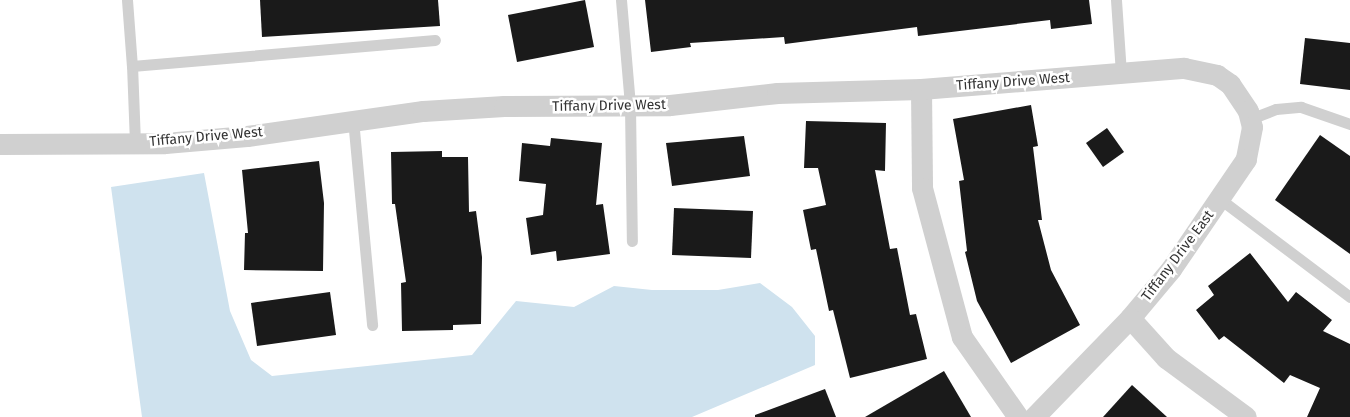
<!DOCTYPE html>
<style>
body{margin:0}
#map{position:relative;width:1350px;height:417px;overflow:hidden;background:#fff;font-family:"Fira Sans",sans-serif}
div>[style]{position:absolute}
.water>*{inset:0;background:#cfe2ee}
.building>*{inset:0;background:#1a1a1a}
.lane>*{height:11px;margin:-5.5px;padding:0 5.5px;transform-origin:5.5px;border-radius:5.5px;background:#d0d0d0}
.street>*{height:21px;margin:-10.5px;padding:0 10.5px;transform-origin:10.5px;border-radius:10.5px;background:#d0d0d0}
span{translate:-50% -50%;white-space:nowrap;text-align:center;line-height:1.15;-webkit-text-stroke:5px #fff;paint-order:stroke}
.street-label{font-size:14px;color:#333}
</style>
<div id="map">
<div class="water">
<div style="clip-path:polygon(204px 173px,230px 311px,251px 360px,272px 376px,472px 355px,516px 301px,574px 307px,614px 286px,652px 290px,718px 290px,760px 283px,792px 307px,815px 336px,815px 365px,692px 417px,142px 417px,111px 187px)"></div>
</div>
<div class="building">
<div style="clip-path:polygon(260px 0,438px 0,440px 26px,262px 37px)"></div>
<div style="clip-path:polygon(585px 0,594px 47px,517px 62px,508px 15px)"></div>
<div style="clip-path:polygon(645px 0,1089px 0,1092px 24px,1051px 29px,1050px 20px,918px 36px,917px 27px,785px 44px,784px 37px,690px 43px,691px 47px,651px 52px)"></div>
<div style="clip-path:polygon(1305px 38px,1350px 43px,1350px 90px,1300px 84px)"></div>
<div style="clip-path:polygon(1031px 105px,1038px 146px,1033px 147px,1042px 220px,1038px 220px,1051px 270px,1080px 325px,1011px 363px,977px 301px,965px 252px,967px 251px,959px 181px,964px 180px,953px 119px)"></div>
<div style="clip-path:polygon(806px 121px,886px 123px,885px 171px,875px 170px,890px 249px,897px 248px,910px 315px,916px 314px,927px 359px,850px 378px,833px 310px,829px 311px,816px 249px,811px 250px,803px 210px,826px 205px,818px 168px,804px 168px)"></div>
<div style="clip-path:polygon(1107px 128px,1124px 152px,1103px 167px,1086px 143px)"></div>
<div style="clip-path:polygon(1320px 135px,1350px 156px,1350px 254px,1275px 200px)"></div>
<div style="clip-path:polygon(744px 136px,750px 176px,672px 186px,666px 143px)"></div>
<div style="clip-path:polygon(551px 138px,602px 143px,596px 205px,603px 204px,610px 254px,557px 261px,556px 251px,531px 255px,526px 218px,543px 215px,546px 184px,519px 181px,522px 143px,550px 146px)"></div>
<div style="clip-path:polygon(442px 151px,442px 157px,468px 157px,469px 212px,476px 211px,482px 257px,481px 324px,453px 325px,453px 330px,402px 331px,401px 283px,406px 282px,395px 204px,392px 204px,391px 152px)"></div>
<div style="clip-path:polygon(319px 161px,324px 203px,323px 271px,244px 270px,245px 233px,248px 233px,242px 170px)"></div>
<div style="clip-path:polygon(674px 208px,753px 211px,751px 258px,672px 255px)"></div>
<div style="clip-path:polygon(1250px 253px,1288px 302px,1296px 292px,1332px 320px,1323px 331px,1350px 344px,1350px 417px,1307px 417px,1320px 388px,1290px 375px,1284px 383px,1224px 336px,1219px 340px,1196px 310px,1214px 295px,1208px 286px)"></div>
<div style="clip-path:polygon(330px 292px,336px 335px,257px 346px,251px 303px)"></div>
<div style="clip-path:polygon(944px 371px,971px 417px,865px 417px)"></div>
<div style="clip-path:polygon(1132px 385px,1167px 417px,1103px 417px)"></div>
<div style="clip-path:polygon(825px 389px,836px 417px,755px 417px,755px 415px)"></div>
</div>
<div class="lane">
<div style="left:127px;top:0;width:66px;rotate:85.7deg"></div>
<div style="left:621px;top:0;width:106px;rotate:85.1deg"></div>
<div style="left:630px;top:106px;width:135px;rotate:89.2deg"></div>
<div style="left:1116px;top:0;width:73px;rotate:86.1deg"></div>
<div style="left:353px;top:119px;width:207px;rotate:84.7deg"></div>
<div style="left:1250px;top:119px;width:28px;rotate:-21deg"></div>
<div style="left:1276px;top:109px;width:25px;rotate:-5deg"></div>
<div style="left:1301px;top:107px;width:52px;rotate:19.1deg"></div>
<div style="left:135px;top:143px;width:77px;rotate:-92.2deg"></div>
<div style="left:132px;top:66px;width:304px;rotate:-4.9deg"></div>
<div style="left:1220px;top:199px;width:163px;rotate:37deg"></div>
</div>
<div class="street">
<div style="left:921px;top:89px;width:99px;rotate:89.4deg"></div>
<div style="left:922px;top:188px;width:154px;rotate:75deg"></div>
<div style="left:962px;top:337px;width:98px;rotate:55deg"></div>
<div style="left:0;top:144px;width:165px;rotate:-0.3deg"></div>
<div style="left:165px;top:143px;width:82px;rotate:-4.9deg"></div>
<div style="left:247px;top:136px;width:178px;rotate:-8.1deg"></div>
<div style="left:423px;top:111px;width:81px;rotate:-3.5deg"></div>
<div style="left:504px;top:106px;width:166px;rotate:-0.3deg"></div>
<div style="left:670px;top:105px;width:108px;rotate:-6.4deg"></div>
<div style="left:777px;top:93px;width:144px;rotate:-1.6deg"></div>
<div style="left:921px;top:89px;width:264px;rotate:-4.6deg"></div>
<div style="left:1184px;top:68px;width:34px;rotate:12deg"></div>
<div style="left:1217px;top:75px;width:16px;rotate:35deg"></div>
<div style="left:1230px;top:84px;width:32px;rotate:56deg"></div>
<div style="left:1248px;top:111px;width:16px;rotate:76deg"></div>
<div style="left:1252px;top:127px;width:33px;rotate:101deg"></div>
<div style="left:1246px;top:159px;width:133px;rotate:124.3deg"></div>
<div style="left:1171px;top:269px;width:64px;rotate:129.9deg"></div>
<div style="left:1130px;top:318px;width:138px;rotate:134.1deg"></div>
<div style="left:1130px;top:318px;width:54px;rotate:48deg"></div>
<div style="left:1166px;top:358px;width:99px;rotate:36.4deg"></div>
</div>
<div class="street-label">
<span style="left:1013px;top:82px;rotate:-4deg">Tiffany Drive West</span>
<span style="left:609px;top:106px;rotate:-1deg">Tiffany Drive West</span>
<span style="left:206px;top:137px;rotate:-5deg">Tiffany Drive West</span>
<span style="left:1178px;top:256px;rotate:-53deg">Tiffany Drive East</span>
</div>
</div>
